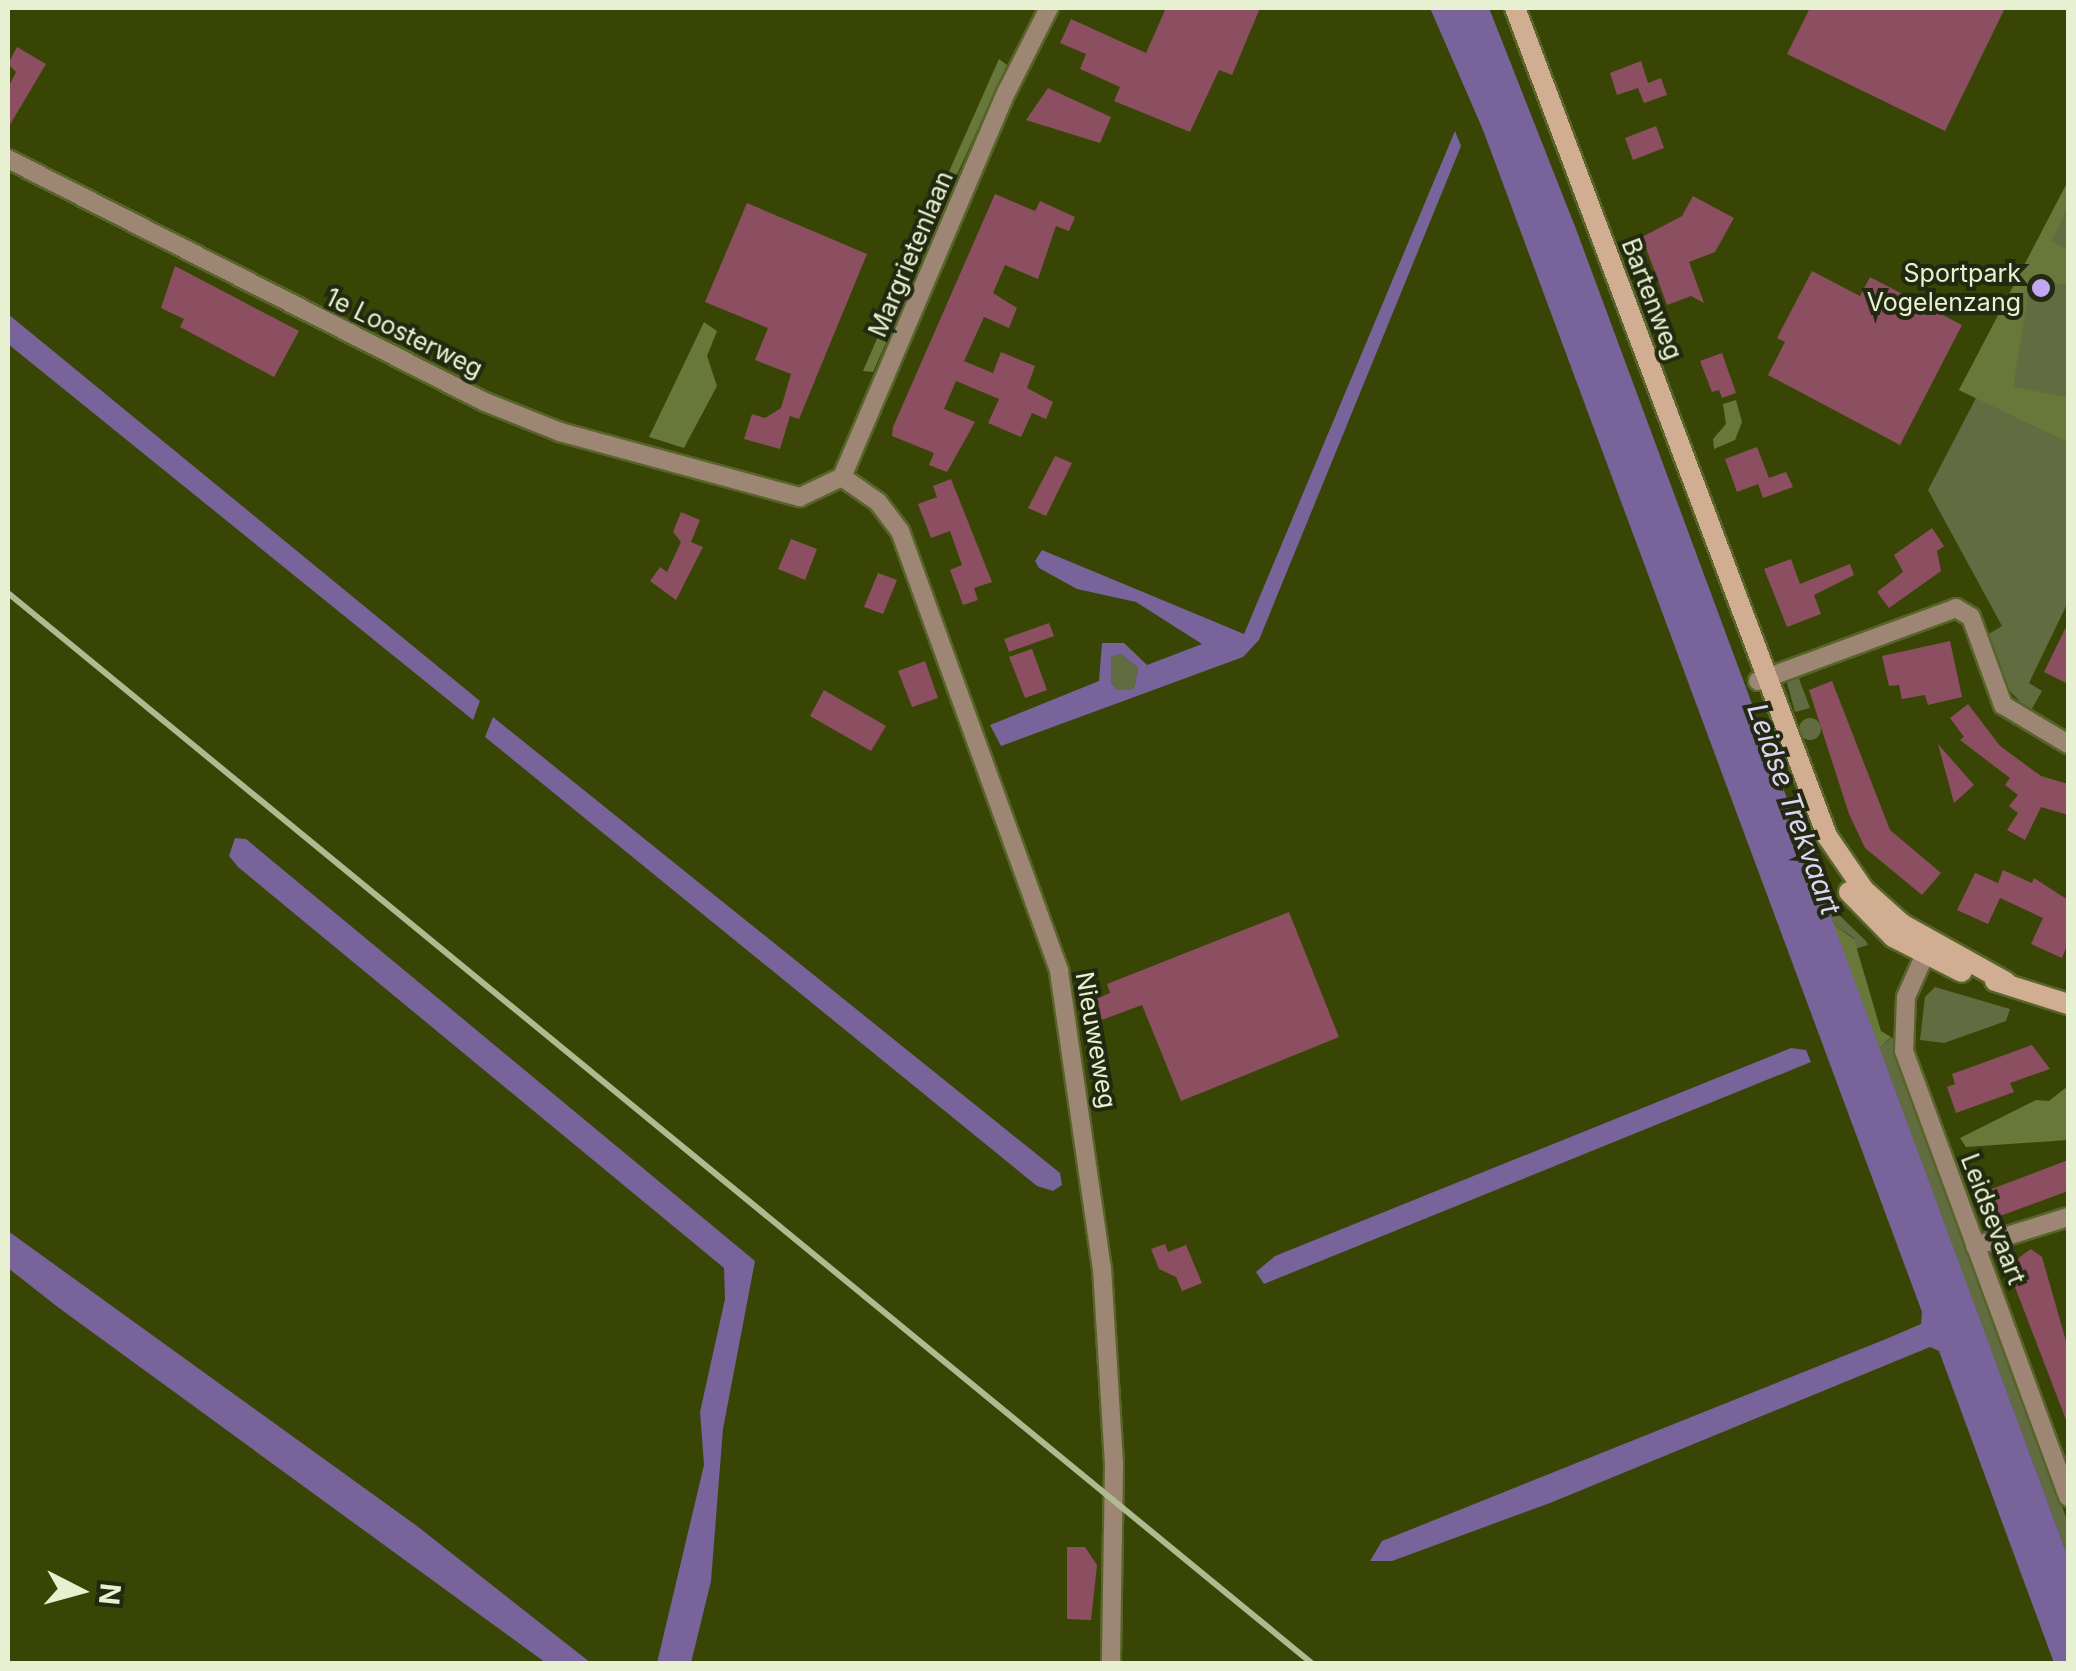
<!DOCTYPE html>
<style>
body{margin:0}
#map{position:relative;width:2076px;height:1671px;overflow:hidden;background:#384505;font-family:Inter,sans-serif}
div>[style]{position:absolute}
.green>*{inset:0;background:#616c41}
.round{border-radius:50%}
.forest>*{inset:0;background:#68783b}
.water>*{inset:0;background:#78639a}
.building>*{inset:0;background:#8b4f61}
.roads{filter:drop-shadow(2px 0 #58642a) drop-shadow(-2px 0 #58642a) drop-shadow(0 2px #58642a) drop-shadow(0 -2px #58642a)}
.minor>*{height:18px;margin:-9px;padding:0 9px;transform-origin:9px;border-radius:9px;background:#9d8674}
.secondary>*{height:20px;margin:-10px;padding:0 10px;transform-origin:10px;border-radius:10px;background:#d1ae91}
.rail>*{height:6px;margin:-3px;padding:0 3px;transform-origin:3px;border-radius:3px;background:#afba90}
.dots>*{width:28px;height:28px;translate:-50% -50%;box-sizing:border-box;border:5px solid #222910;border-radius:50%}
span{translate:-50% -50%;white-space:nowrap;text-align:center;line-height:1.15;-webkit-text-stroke:8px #222910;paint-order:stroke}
.street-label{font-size:25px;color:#e7f1d2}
.poi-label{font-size:25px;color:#e7f1d2}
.right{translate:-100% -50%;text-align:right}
.water-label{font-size:28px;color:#dfd4f5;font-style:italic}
.frame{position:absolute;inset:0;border:10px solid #e7f1d2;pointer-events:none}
.north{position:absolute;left:30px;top:1541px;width:100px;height:100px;-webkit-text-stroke:8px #222910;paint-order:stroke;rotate:96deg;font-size:28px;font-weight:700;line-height:40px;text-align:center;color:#e7f1d2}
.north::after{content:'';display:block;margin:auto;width:35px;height:45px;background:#e7f1d2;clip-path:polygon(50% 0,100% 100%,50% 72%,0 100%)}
</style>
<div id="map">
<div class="green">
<div style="clip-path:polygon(2068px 186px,2068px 435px,1981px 400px,2068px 443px,2068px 602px,2029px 683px,2042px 691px,2030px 712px,2007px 688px,1987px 635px,2002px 626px,1928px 490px,1976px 398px,1959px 390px)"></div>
<div style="clip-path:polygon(1121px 654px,1138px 668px,1134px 689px,1117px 691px,1111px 682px,1111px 655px)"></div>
<div style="clip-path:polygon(1798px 676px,1810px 708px,1795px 712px,1787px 683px)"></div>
<div class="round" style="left:1799px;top:718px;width:22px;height:22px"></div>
<div style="clip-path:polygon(1835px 911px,1866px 941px,1868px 945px,1852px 950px,1854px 938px,1830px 922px,1827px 914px)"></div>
<div style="clip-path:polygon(1935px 987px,2010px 1009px,2006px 1021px,1944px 1043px,1920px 1040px,1925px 997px)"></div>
<div style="clip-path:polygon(1892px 1037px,2068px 1523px,2068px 1557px,1879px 1049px)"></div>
<div style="clip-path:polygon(1964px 1158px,1989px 1226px,1958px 1159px)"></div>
</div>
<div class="forest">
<div style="clip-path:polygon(999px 59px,1007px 65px,918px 260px,911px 257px)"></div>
<div style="clip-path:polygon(2068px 181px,2068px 207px,2051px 241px,2068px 251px,2068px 285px,2031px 278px,2013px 387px,2068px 397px,2068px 443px,1959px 390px)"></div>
<div style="clip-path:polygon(886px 318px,894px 325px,873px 372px,863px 371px)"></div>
<div style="clip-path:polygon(704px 322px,717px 331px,707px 356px,717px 386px,684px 448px,649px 437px)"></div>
<div style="clip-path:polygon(1736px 400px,1742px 422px,1735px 440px,1714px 449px,1713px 439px,1726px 424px,1723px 404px)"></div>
<div style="clip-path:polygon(1830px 922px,1854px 939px,1881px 1031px,1891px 1037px,1879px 1049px)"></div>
<div style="clip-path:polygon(2068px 1086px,2068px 1140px,1966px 1147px,1960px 1138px,2036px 1100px,2049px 1101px)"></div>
</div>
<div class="water">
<div style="clip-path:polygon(1430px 8px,1489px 8px,1576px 229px,2068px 1557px,2068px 1663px,2054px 1663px,1939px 1351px,1930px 1347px,1550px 1503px,1392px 1561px,1370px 1561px,1382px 1541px,1886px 1339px,1921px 1324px,1922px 1312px,1483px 130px)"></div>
<div style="clip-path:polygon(evenodd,1455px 131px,1461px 146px,1259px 640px,1243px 657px,1001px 746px,990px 725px,1099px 681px,1102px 643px,1124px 643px,1147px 665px,1202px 644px,1136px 602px,1077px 589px,1039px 568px,1035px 561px,1042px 550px,1244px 634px,1455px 131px,1121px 654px,1138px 668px,1134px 689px,1117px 690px,1111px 682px,1111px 656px,1121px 654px)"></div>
<div style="clip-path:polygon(8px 314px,480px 701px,473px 720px,8px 344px)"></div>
<div style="clip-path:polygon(493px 717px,1060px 1173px,1062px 1185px,1053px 1191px,1037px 1186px,485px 737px)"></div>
<div style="clip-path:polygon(235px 838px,246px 839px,755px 1261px,723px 1429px,711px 1581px,691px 1663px,657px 1663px,704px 1465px,700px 1412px,725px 1299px,724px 1268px,238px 867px,229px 856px)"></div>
<div style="clip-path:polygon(1791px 1048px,1806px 1050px,1811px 1062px,1264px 1284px,1256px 1272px,1275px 1256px)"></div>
<div style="clip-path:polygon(8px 1231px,417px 1526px,591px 1663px,546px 1663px,59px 1308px,8px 1268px)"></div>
</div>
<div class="building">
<div style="clip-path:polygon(1166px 8px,1260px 8px,1232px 75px,1219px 70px,1190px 132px,1114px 101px,1120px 87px,1080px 69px,1086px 54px,1060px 43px,1071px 19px,1146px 53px)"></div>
<div style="clip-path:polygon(1810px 8px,2005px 8px,1945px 131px,1787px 54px)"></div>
<div style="clip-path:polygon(17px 47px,46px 64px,8px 128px,8px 88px,16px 72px,8px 64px)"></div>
<div style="clip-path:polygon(1641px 61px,1648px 83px,1661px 78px,1667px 95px,1644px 103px,1638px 88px,1617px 95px,1610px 73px)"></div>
<div style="clip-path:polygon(1048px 88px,1111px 117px,1100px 143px,1026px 120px)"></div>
<div style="clip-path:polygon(1656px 126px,1664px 148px,1633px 160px,1625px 138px)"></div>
<div style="clip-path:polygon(995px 194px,1035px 211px,1040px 201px,1075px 217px,1069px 231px,1056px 226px,1038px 279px,1005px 265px,993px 293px,1017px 308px,1009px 328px,984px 317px,964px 361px,993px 373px,1001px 352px,1035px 366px,1027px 388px,1053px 402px,1046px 419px,1032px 413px,1021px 437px,988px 423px,999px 399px,956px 381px,944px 409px,975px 422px,947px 472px,929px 465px,934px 453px,892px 436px,893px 427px)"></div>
<div style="clip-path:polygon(1693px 196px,1734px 218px,1715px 252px,1689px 262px,1704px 303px,1691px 296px,1667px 305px,1642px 237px,1682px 216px)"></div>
<div style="clip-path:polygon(747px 203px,867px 254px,799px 419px,790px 416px,780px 449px,744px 439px,752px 414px,765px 418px,781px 408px,791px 374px,755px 360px,768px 328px,705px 302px)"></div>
<div style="clip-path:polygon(175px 266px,299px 331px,274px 377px,180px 327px,184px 319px,161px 308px)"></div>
<div style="clip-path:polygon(1812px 271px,1860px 296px,1870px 277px,1962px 325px,1900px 445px,1768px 375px,1785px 342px,1777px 338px)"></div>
<div style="clip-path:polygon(1722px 353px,1736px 393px,1722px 398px,1719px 390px,1712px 392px,1700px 361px)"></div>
<div style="clip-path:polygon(1757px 447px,1769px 478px,1786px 472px,1793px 487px,1763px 498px,1758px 484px,1737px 492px,1725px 459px)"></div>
<div style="clip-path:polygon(1055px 456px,1072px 463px,1046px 516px,1028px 508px)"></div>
<div style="clip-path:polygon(951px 479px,992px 582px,974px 588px,978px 600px,963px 605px,950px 570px,962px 565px,950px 531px,931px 538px,918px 504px,937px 497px,933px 486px)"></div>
<div style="clip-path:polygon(681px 512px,700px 520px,691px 542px,703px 547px,676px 600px,650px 581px,660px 567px,667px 572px,681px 542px,673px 532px)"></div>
<div style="clip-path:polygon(1932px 528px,1944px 546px,1937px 551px,1941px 571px,1889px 608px,1877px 592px,1903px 572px,1894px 555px)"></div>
<div style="clip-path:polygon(791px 539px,817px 549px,805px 580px,778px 569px)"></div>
<div style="clip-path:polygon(1791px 559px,1800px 584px,1850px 564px,1854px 575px,1814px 595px,1821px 614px,1787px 627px,1764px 569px)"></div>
<div style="clip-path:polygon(878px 573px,897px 580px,883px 614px,864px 607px)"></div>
<div style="clip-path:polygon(1049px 623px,1054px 636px,1009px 652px,1004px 639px)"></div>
<div style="clip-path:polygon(2068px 623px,2068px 684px,2044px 672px)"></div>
<div style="clip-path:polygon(1950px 641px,1962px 697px,1928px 705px,1925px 695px,1902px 699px,1899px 685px,1889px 686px,1882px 656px)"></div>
<div style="clip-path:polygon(1032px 649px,1047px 690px,1025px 698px,1009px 657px)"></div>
<div style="clip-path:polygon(925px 661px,938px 698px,912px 707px,898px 671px)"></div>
<div style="clip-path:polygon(1832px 681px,1890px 830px,1941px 873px,1922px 895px,1865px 848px,1849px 814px,1809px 690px)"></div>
<div style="clip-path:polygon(824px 690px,886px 726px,871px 751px,810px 716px)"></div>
<div style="clip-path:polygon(1968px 704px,2000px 746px,2041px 776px,2068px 784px,2068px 815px,2041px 807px,2025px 840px,2007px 830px,2018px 813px,2009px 806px,2018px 795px,2005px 785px,2010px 778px,1960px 740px,1964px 737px,1950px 718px)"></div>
<div style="clip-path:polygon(1938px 744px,1974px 785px,1954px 803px)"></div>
<div style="clip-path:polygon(2003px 870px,2032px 883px,2034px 878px,2068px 900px,2068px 943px,2062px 958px,2031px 944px,2043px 918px,2000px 898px,1988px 924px,1957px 910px,1975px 873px,1998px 883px)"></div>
<div style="clip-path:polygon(1289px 912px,1339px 1037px,1181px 1101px,1142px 1005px,1088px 1025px,1080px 1006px,1110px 993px,1107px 984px)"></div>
<div style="clip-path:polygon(2032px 1045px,2050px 1069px,2010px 1083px,2014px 1092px,1956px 1113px,1947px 1087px,1955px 1084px,1952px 1074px)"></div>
<div style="clip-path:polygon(2068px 1160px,2068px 1191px,2000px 1216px,1996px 1206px,1988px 1209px,1981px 1193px)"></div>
<div style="clip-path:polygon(1165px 1244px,1168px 1252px,1186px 1245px,1202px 1283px,1182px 1291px,1176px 1277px,1159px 1269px,1151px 1249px)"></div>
<div style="clip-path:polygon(2031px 1249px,2042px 1257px,2068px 1348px,2068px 1425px,2007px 1266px)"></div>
<div style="clip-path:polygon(1067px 1547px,1085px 1547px,1097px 1565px,1091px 1620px,1067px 1619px)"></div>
</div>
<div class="roads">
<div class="minor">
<div style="left:8px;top:159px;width:535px;rotate:27deg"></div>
<div style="left:485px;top:402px;width:81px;rotate:21.8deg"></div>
<div style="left:560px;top:432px;width:249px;rotate:15.2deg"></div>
<div style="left:800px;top:497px;width:47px;rotate:-25.5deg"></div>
<div style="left:842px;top:477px;width:420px;rotate:-66.9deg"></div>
<div style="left:1007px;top:91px;width:93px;rotate:-63.2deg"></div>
<div style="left:842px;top:477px;width:44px;rotate:34.8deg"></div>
<div style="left:878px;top:502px;width:36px;rotate:53deg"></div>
<div style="left:900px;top:531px;width:468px;rotate:70.1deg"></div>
<div style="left:1059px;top:971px;width:300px;rotate:81.8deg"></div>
<div style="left:1102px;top:1268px;width:197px;rotate:86.5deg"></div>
<div style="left:1114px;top:1465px;width:199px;rotate:90.9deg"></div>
<div style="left:1758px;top:681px;width:211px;rotate:-20.2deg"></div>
<div style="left:1956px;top:608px;width:17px;rotate:31deg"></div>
<div style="left:1971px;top:617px;width:94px;rotate:70deg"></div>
<div style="left:2003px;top:705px;width:76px;rotate:31deg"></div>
<div style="left:1930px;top:943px;width:59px;rotate:114deg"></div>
<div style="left:1906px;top:997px;width:54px;rotate:92.1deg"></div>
<div style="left:1904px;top:1051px;width:475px;rotate:69.8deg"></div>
<div style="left:1975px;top:1246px;width:97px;rotate:-17.3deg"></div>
</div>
<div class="secondary">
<div style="left:1515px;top:8px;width:885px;rotate:69.35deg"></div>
<div style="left:1827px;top:836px;width:65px;rotate:55.6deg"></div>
<div style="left:1864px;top:890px;width:51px;rotate:41.8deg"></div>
<div style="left:1902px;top:924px;width:119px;rotate:29.1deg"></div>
<div style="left:1849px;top:892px;width:63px;rotate:45.6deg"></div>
<div style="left:1893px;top:937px;width:77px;rotate:26.9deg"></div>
<div style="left:1995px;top:981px;width:77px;rotate:17.5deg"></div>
</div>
</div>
<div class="rail">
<div style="left:8px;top:593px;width:1688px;rotate:39.38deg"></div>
</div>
<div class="dots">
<div style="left:2041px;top:288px;background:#c3a7f2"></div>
</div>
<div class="street-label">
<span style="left:911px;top:254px;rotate:-67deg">Margrietenlaan</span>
<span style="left:1652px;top:299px;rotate:69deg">Bartenweg</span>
<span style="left:404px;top:333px;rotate:26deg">1e Loosterweg</span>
<span style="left:1096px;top:1040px;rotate:80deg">Nieuweweg</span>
<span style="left:1993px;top:1219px;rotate:69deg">Leidsevaart</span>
</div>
<div class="poi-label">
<span class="right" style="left:2021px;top:288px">Sportpark<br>Vogelenzang</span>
</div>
<div class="water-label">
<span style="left:1794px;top:809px;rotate:70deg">Leidse Trekvaart</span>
</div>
<div class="frame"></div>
<div class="north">N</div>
</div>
